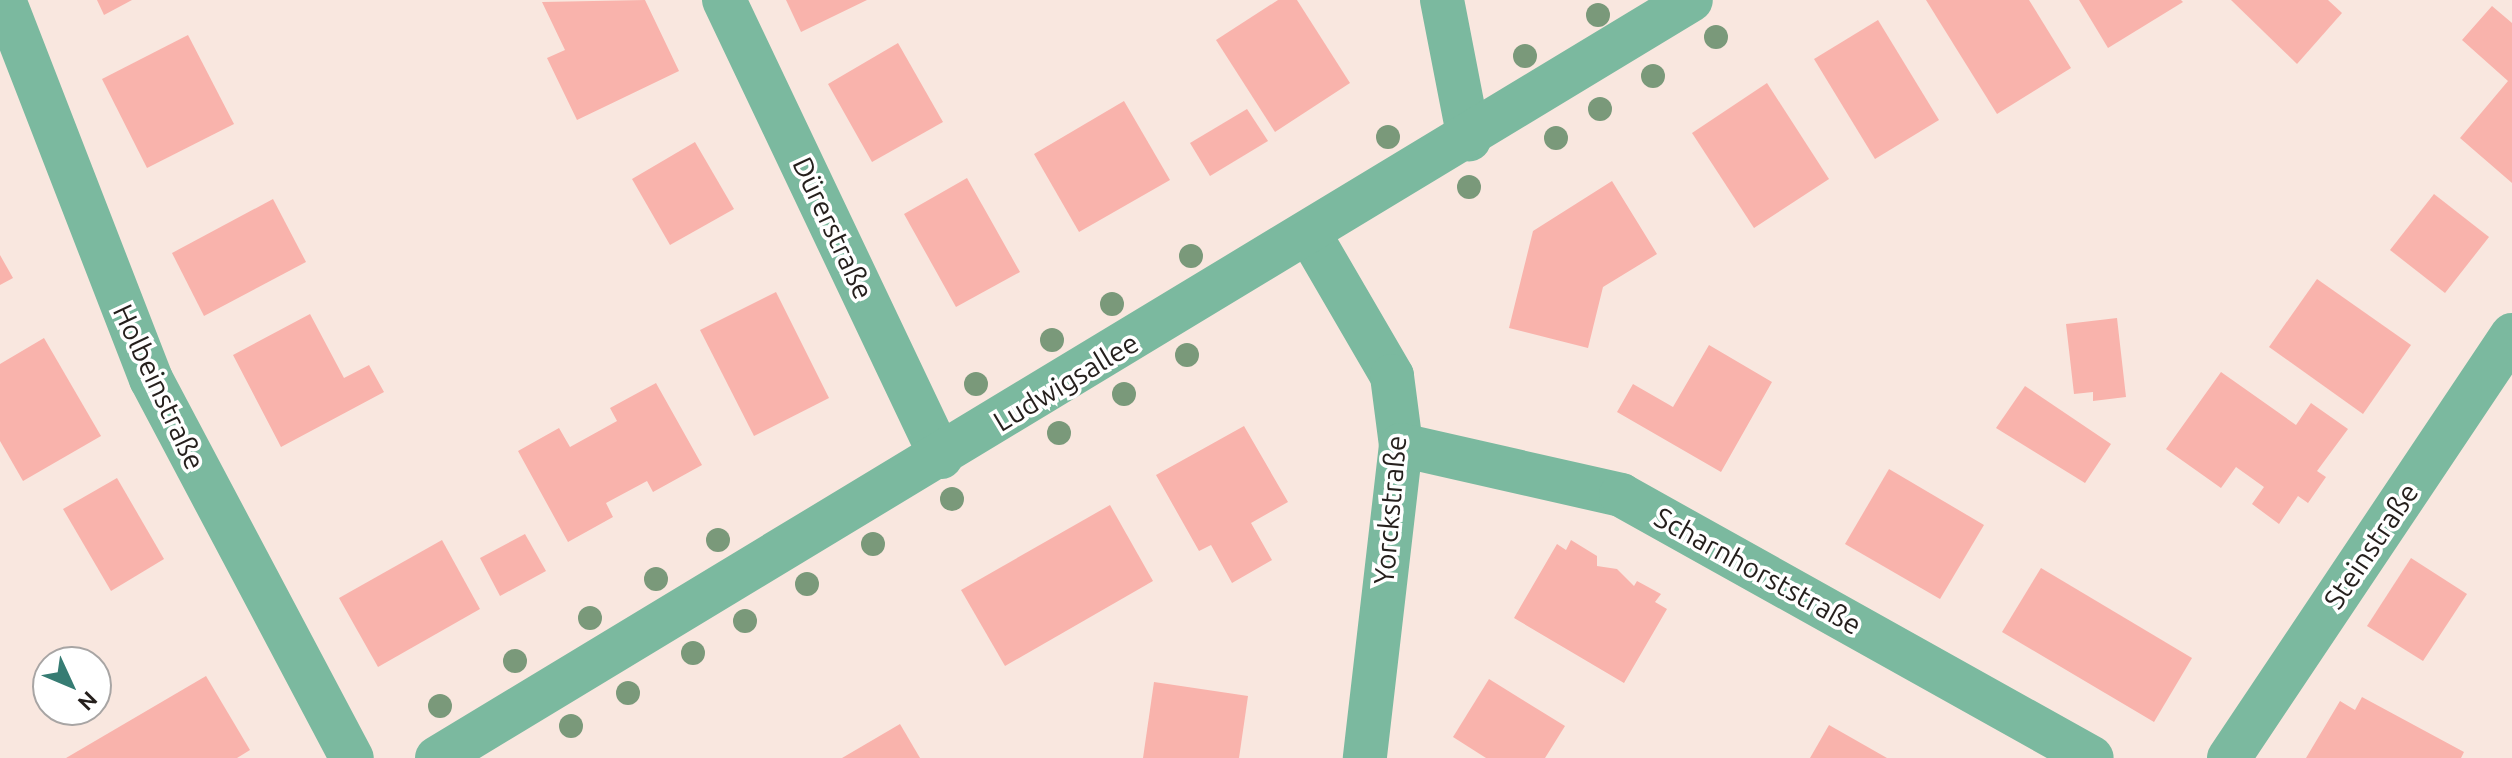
<!DOCTYPE html>
<meta charset="utf-8">
<style>
body{margin:0}
#map{position:relative;width:2512px;height:758px;overflow:hidden;background:#f9e7df;font-family:Ubuntu,sans-serif}
div>[style]{position:absolute}
.building>*{inset:0;background:#f9b3ac}
.minor>*{height:44px;margin:-22px;padding:0 22px;transform-origin:22px;border-radius:22px;background:#7bb99f}
.tertiary>*{height:44px;margin:-22px;padding:0 22px;transform-origin:22px;border-radius:22px;background:#7bb99f}
.trees>*{width:24px;height:24px;margin:-12px;border-radius:50%;background:#7a997a}
span{translate:-50% -50%;white-space:nowrap;text-align:center;line-height:1.15;-webkit-text-stroke:7px #fff;paint-order:stroke}
.street-label{font-size:28px;color:#251f1c}
.north{position:absolute;left:32px;top:646px;width:80px;height:80px;box-sizing:border-box;background:#fff;border:2px solid #a8a5a4;border-radius:50%;rotate:134deg;font-size:22px;font-weight:700;line-height:32px;text-align:center;color:#251f1c}
.north::after{content:'';display:block;margin:auto;width:28px;height:36px;background:#367c73;clip-path:polygon(50% 0,100% 100%,50% 72%,0 100%)}
</style>
<div id="map">
<div class="building">
<div style="clip-path:polygon(97px 0,132px 0,104px 15px)"></div>
<div style="clip-path:polygon(645px 0,679px 71px,577px 120px,547px 58px,565px 50px,542px 2px)"></div>
<div style="clip-path:polygon(786px 0,867px 0,801px 32px)"></div>
<div style="clip-path:polygon(1278px 0,1297px 0,1350px 83px,1275px 132px,1216px 40px)"></div>
<div style="clip-path:polygon(1926px 0,2029px 0,2071px 68px,1997px 114px)"></div>
<div style="clip-path:polygon(2079px 0,2181px 0,2183px 2px,2108px 48px)"></div>
<div style="clip-path:polygon(2231px 0,2328px 0,2342px 13px,2297px 64px)"></div>
<div style="clip-path:polygon(2492px 6px,2512px 23px,2512px 183px,2460px 138px,2508px 81px,2462px 40px)"></div>
<div style="clip-path:polygon(1878px 20px,1939px 120px,1875px 159px,1814px 59px)"></div>
<div style="clip-path:polygon(188px 35px,234px 124px,147px 168px,102px 79px)"></div>
<div style="clip-path:polygon(898px 43px,943px 122px,872px 162px,828px 84px)"></div>
<div style="clip-path:polygon(1767px 83px,1829px 179px,1754px 228px,1692px 133px)"></div>
<div style="clip-path:polygon(1124px 101px,1170px 180px,1079px 232px,1034px 154px)"></div>
<div style="clip-path:polygon(1247px 109px,1268px 141px,1210px 176px,1190px 143px)"></div>
<div style="clip-path:polygon(695px 142px,734px 209px,670px 245px,632px 179px)"></div>
<div style="clip-path:polygon(967px 178px,1020px 272px,956px 307px,904px 214px)"></div>
<div style="clip-path:polygon(1612px 181px,1657px 254px,1603px 287px,1588px 348px,1509px 328px,1533px 231px)"></div>
<div style="clip-path:polygon(2434px 194px,2489px 237px,2445px 293px,2390px 250px)"></div>
<div style="clip-path:polygon(273px 199px,306px 262px,204px 316px,172px 253px)"></div>
<div style="clip-path:polygon(0 255px,13px 278px,0 285px)"></div>
<div style="clip-path:polygon(2317px 279px,2411px 345px,2363px 414px,2269px 347px)"></div>
<div style="clip-path:polygon(776px 292px,829px 398px,754px 436px,700px 330px)"></div>
<div style="clip-path:polygon(310px 314px,344px 378px,369px 365px,384px 392px,281px 447px,233px 355px)"></div>
<div style="clip-path:polygon(2117px 318px,2126px 397px,2093px 401px,2093px 392px,2074px 394px,2066px 324px)"></div>
<div style="clip-path:polygon(44px 338px,101px 436px,23px 481px,0 441px,0 364px)"></div>
<div style="clip-path:polygon(1709px 345px,1772px 382px,1721px 472px,1617px 412px,1633px 384px,1673px 407px)"></div>
<div style="clip-path:polygon(2221px 372px,2296px 425px,2311px 403px,2348px 429px,2317px 471px,2326px 477px,2308px 503px,2298px 496px,2279px 524px,2252px 504px,2264px 487px,2236px 467px,2221px 488px,2166px 449px)"></div>
<div style="clip-path:polygon(656px 383px,702px 465px,653px 492px,647px 481px,606px 503px,613px 517px,568px 542px,518px 451px,559px 428px,570px 447px,617px 421px,610px 408px)"></div>
<div style="clip-path:polygon(2025px 386px,2111px 444px,2085px 483px,1996px 428px)"></div>
<div style="clip-path:polygon(1244px 426px,1288px 502px,1251px 523px,1272px 560px,1232px 583px,1211px 545px,1199px 551px,1156px 475px)"></div>
<div style="clip-path:polygon(1889px 469px,1984px 525px,1940px 599px,1845px 544px)"></div>
<div style="clip-path:polygon(117px 478px,164px 559px,111px 591px,63px 509px)"></div>
<div style="clip-path:polygon(1110px 505px,1153px 581px,1005px 666px,961px 590px)"></div>
<div style="clip-path:polygon(525px 534px,546px 571px,500px 596px,480px 558px)"></div>
<div style="clip-path:polygon(442px 540px,480px 609px,378px 667px,339px 598px)"></div>
<div style="clip-path:polygon(1571px 540px,1597px 556px,1597px 566px,1617px 569px,1634px 586px,1637px 581px,1661px 594px,1655px 602px,1667px 609px,1624px 683px,1514px 618px,1557px 544px,1566px 550px)"></div>
<div style="clip-path:polygon(2411px 558px,2467px 594px,2423px 661px,2367px 626px)"></div>
<div style="clip-path:polygon(2041px 568px,2192px 658px,2154px 722px,2002px 632px)"></div>
<div style="clip-path:polygon(206px 676px,250px 750px,237px 758px,66px 758px)"></div>
<div style="clip-path:polygon(1489px 679px,1565px 726px,1545px 758px,1486px 758px,1453px 737px)"></div>
<div style="clip-path:polygon(1154px 682px,1248px 696px,1239px 758px,1143px 758px)"></div>
<div style="clip-path:polygon(2362px 697px,2464px 752px,2461px 758px,2306px 758px,2340px 701px,2355px 710px)"></div>
<div style="clip-path:polygon(900px 724px,920px 758px,842px 758px)"></div>
<div style="clip-path:polygon(1829px 725px,1887px 758px,1810px 758px)"></div>
</div>
<div class="minor">
<div style="left:4px;top:0;width:407px;rotate:68.8deg"></div>
<div style="left:151px;top:379px;width:429px;rotate:62.1deg"></div>
<div style="left:724px;top:0;width:506px;rotate:64.6deg"></div>
<div style="left:1442px;top:0;width:142px;rotate:79deg"></div>
<div style="left:1310px;top:235px;width:163px;rotate:59.8deg"></div>
<div style="left:1392px;top:376px;width:70px;rotate:82.6deg"></div>
<div style="left:1401px;top:445px;width:315px;rotate:96.6deg"></div>
<div style="left:1401px;top:445px;width:226px;rotate:12.8deg"></div>
<div style="left:1621px;top:495px;width:539px;rotate:29.18deg"></div>
<div style="left:2229px;top:758px;width:509px;rotate:-56.22deg"></div>
</div>
<div class="tertiary">
<div style="left:437px;top:758px;width:1465px;rotate:-31.15deg"></div>
</div>
<div class="trees">
<div style="left:1598px;top:15px"></div>
<div style="left:1716px;top:37px"></div>
<div style="left:1525px;top:56px"></div>
<div style="left:1653px;top:76px"></div>
<div style="left:1600px;top:109px"></div>
<div style="left:1388px;top:137px"></div>
<div style="left:1556px;top:138px"></div>
<div style="left:1469px;top:187px"></div>
<div style="left:1191px;top:256px"></div>
<div style="left:1112px;top:304px"></div>
<div style="left:1052px;top:340px"></div>
<div style="left:1187px;top:355px"></div>
<div style="left:976px;top:384px"></div>
<div style="left:1124px;top:394px"></div>
<div style="left:1059px;top:433px"></div>
<div style="left:952px;top:499px"></div>
<div style="left:718px;top:540px"></div>
<div style="left:873px;top:544px"></div>
<div style="left:656px;top:579px"></div>
<div style="left:807px;top:584px"></div>
<div style="left:590px;top:618px"></div>
<div style="left:745px;top:621px"></div>
<div style="left:693px;top:653px"></div>
<div style="left:515px;top:661px"></div>
<div style="left:628px;top:693px"></div>
<div style="left:440px;top:706px"></div>
<div style="left:571px;top:726px"></div>
</div>
<div class="street-label">
<span style="left:833px;top:228px;rotate:65deg">Dürerstraße</span>
<span style="left:1066px;top:382px;rotate:-31deg">Ludwigsallee</span>
<span style="left:159px;top:387px;rotate:65deg">Holbeinstraße</span>
<span style="left:1390px;top:510px;rotate:-85deg">Yorckstraße</span>
<span style="left:2371px;top:546px;rotate:-56deg">Steinstraße</span>
<span style="left:1758px;top:571px;rotate:29deg">Scharnhorststraße</span>
</div>
<div class="north">N</div>
</div>
